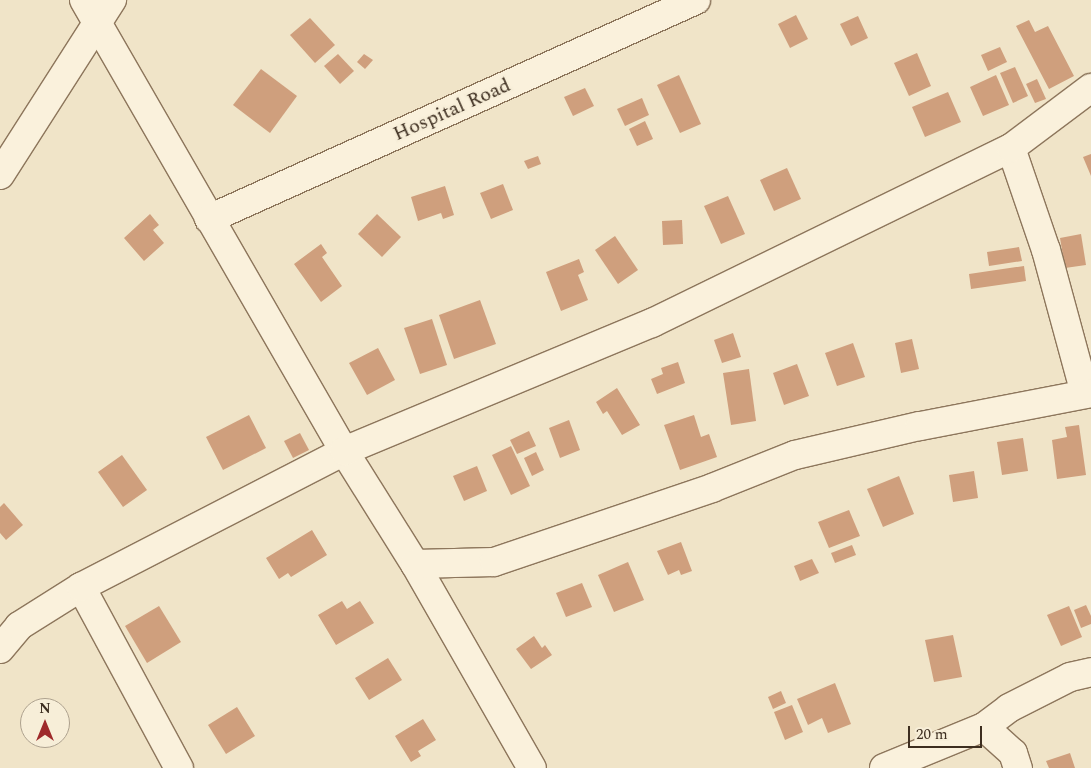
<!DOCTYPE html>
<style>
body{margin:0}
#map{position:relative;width:1091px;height:768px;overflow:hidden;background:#f0e4c8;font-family:Spectral,serif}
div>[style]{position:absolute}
.building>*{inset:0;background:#cf9f7d}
.roads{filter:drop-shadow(1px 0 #8d765c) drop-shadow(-1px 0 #8d765c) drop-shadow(0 1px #8d765c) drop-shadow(0 -1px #8d765c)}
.minor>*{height:28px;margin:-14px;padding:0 14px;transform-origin:14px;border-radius:14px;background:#faf1dc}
span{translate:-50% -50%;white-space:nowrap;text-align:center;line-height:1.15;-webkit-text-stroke:4.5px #f7eed8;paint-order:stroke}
.street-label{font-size:20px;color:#3d2e20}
.north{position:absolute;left:20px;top:698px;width:50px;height:50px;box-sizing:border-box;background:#f7eed8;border:1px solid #ada18e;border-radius:50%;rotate:0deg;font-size:14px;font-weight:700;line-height:20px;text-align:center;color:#3d2e20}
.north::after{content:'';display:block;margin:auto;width:18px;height:22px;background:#9e2a2b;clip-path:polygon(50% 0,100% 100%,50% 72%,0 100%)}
.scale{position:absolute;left:908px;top:726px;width:74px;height:22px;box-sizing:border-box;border:2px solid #3d2e20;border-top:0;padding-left:6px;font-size:15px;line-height:18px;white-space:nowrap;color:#3d2e20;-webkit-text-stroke:4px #f7eed8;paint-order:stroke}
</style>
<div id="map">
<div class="building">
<div style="clip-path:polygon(796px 15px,808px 39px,790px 48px,778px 24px)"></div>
<div style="clip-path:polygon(858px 16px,868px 38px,851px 46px,840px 24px)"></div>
<div style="clip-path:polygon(310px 18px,335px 45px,315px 63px,290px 35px)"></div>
<div style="clip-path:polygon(1029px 20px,1035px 32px,1048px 26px,1074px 76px,1049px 89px,1016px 26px)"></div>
<div style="clip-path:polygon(1000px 47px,1007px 62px,988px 71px,981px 55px)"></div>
<div style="clip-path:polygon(917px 53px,931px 86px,909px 96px,894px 63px)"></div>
<div style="clip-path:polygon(338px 54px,354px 71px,340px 84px,324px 66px)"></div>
<div style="clip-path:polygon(364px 54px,373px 60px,365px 69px,357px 62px)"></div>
<div style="clip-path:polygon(1015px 67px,1028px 96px,1013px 103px,1000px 73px)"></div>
<div style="clip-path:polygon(261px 69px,297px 96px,270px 133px,233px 105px)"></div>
<div style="clip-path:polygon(679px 75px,701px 124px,680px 133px,657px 85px)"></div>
<div style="clip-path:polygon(996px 75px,1009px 105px,983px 116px,970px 87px)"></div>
<div style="clip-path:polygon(1037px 79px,1046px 99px,1035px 103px,1026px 84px)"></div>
<div style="clip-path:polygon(585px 88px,594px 106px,573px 116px,564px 97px)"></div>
<div style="clip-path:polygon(948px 92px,961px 122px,925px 137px,912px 107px)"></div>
<div style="clip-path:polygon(642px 98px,649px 115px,625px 126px,617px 109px)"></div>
<div style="clip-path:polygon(645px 121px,653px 139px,637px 146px,629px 129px)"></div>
<div style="clip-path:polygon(1091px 154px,1091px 176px,1083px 157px)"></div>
<div style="clip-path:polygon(538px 156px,541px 164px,528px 169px,524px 161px)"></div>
<div style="clip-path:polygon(787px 168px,801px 199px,774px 211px,760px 180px)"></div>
<div style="clip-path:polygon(503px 184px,513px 210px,491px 219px,480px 193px)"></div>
<div style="clip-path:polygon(445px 186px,454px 215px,443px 219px,441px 213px,418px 221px,411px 197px)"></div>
<div style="clip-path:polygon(728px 196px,745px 234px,721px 244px,704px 206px)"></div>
<div style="clip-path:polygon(150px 214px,159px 225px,153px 230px,164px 243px,144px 261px,124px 238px)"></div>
<div style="clip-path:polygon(377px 214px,401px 237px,382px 257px,358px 234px)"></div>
<div style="clip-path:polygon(682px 220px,683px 244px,663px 245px,662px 221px)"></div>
<div style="clip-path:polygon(1081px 234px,1086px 265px,1065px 268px,1060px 238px)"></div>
<div style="clip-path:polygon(615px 236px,638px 270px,618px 284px,595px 250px)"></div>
<div style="clip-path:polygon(321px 244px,327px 253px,322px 257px,342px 286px,321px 302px,294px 264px)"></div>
<div style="clip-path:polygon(1019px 247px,1022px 261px,989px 266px,987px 252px)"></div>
<div style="clip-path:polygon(579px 259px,584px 272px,578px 275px,588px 300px,561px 311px,546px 272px)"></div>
<div style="clip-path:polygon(1024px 266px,1026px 281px,971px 289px,969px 274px)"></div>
<div style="clip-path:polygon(480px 300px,496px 344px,454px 359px,439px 315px)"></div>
<div style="clip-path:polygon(432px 319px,447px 365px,420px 374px,404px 328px)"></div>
<div style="clip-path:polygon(733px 333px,741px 357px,722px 363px,714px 340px)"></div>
<div style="clip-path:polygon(912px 339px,919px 369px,901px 373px,895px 343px)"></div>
<div style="clip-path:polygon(853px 343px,865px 377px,837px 386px,825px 353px)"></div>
<div style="clip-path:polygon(378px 348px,395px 380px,367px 395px,349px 363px)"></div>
<div style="clip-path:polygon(678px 362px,685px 383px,657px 394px,651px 379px,663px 374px,661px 368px)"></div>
<div style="clip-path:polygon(797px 364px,809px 396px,784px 405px,773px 373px)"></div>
<div style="clip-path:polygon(749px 369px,756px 421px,731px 425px,723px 373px)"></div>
<div style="clip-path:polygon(617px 388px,640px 425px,622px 435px,607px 411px,603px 414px,596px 402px)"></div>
<div style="clip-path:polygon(249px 415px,266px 448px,223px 470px,206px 437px)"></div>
<div style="clip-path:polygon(694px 415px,701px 437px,709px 434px,717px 457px,680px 470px,664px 425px)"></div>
<div style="clip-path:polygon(569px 420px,580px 450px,560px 458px,549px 428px)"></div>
<div style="clip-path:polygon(1079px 425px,1086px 475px,1057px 479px,1052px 440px,1067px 437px,1065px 427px)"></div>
<div style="clip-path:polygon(529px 431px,536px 446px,517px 454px,510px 440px)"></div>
<div style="clip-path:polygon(300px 433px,309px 450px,293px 458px,284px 441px)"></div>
<div style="clip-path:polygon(1023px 438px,1028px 471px,1002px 475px,997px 442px)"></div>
<div style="clip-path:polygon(511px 446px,530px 486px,511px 495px,492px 455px)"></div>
<div style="clip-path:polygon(536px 452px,544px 470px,532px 476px,524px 458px)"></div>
<div style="clip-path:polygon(122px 455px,147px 490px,123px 507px,98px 472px)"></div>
<div style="clip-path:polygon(477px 466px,487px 491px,464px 501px,453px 476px)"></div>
<div style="clip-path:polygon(974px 471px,978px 498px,953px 502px,949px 475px)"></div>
<div style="clip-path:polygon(899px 476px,914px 514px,883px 527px,867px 489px)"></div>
<div style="clip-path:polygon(4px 503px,23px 525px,6px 540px,0 533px,0 507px)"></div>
<div style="clip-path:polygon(849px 510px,860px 536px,829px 548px,818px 522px)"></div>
<div style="clip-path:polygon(312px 530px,327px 555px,291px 577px,288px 573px,279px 579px,266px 558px)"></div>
<div style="clip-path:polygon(681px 542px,692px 571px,681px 575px,679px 570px,668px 575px,657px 551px)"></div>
<div style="clip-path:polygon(852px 545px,856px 555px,835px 563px,831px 553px)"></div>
<div style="clip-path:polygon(812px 559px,819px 573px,800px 581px,794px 566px)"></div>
<div style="clip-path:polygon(628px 562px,644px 600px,614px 612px,598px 575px)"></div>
<div style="clip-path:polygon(582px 583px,592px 607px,566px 617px,556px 593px)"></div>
<div style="clip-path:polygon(342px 601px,347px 609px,360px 601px,374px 623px,336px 645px,318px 615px)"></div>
<div style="clip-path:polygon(1086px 605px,1091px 616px,1091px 624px,1081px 628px,1074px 610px)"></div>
<div style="clip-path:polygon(159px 606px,181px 642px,147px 663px,125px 626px)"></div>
<div style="clip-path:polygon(1069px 606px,1082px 637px,1061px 646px,1047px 615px)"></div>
<div style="clip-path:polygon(953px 635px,962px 677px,934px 682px,925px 640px)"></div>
<div style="clip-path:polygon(534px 636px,542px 648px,545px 645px,552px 655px,531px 669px,516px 649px)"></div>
<div style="clip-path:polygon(388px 658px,402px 680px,369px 700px,355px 678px)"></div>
<div style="clip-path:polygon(835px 683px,851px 724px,828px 733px,822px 718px,808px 725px,797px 699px)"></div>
<div style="clip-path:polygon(781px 691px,786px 703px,773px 709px,768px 697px)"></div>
<div style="clip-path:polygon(792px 705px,803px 732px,785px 740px,774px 712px)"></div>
<div style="clip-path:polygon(237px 707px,255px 736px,226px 754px,208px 725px)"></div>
<div style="clip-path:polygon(60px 709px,70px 724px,60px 731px)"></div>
<div style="clip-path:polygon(423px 719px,436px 740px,418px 751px,421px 756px,411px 762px,395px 736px)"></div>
<div style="clip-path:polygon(33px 738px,50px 738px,38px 746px)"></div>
<div style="clip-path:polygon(1070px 753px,1075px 768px,1049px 768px,1046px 761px)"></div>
</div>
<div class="roads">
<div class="minor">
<div style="left:84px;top:0;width:521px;rotate:60.04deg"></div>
<div style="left:344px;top:451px;width:133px;rotate:57.9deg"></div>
<div style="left:415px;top:564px;width:235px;rotate:60.2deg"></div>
<div style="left:1011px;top:148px;width:108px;rotate:71.1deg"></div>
<div style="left:1046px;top:250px;width:149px;rotate:74.8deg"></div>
<div style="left:0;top:175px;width:208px;rotate:-57.4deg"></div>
<div style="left:209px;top:219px;width:534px;rotate:-24.21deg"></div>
<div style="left:415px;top:564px;width:79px;rotate:-1.5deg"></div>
<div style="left:494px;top:562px;width:230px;rotate:-18.7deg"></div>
<div style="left:712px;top:488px;width:89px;rotate:-21.7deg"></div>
<div style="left:795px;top:455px;width:128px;rotate:-13.1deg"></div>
<div style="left:920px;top:426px;width:174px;rotate:-10.9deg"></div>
<div style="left:81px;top:587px;width:206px;rotate:61.6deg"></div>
<div style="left:0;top:649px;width:30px;rotate:-50deg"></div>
<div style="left:19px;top:626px;width:73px;rotate:-32.2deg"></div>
<div style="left:81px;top:587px;width:296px;rotate:-27.3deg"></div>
<div style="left:344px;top:451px;width:334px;rotate:-22.6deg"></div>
<div style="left:652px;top:323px;width:399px;rotate:-26deg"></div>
<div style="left:1011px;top:148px;width:100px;rotate:-36.9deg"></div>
<div style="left:984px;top:727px;width:31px;rotate:-37deg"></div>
<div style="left:1009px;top:708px;width:68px;rotate:-26.9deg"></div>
<div style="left:1070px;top:677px;width:22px;rotate:-13deg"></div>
<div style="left:884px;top:768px;width:108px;rotate:-22.3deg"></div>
<div style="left:984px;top:727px;width:39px;rotate:42deg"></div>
<div style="left:1013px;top:753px;width:16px;rotate:72deg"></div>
</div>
</div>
<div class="street-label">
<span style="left:452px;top:110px;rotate:-24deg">Hospital Road</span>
</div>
<div class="north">N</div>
<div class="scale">20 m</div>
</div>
